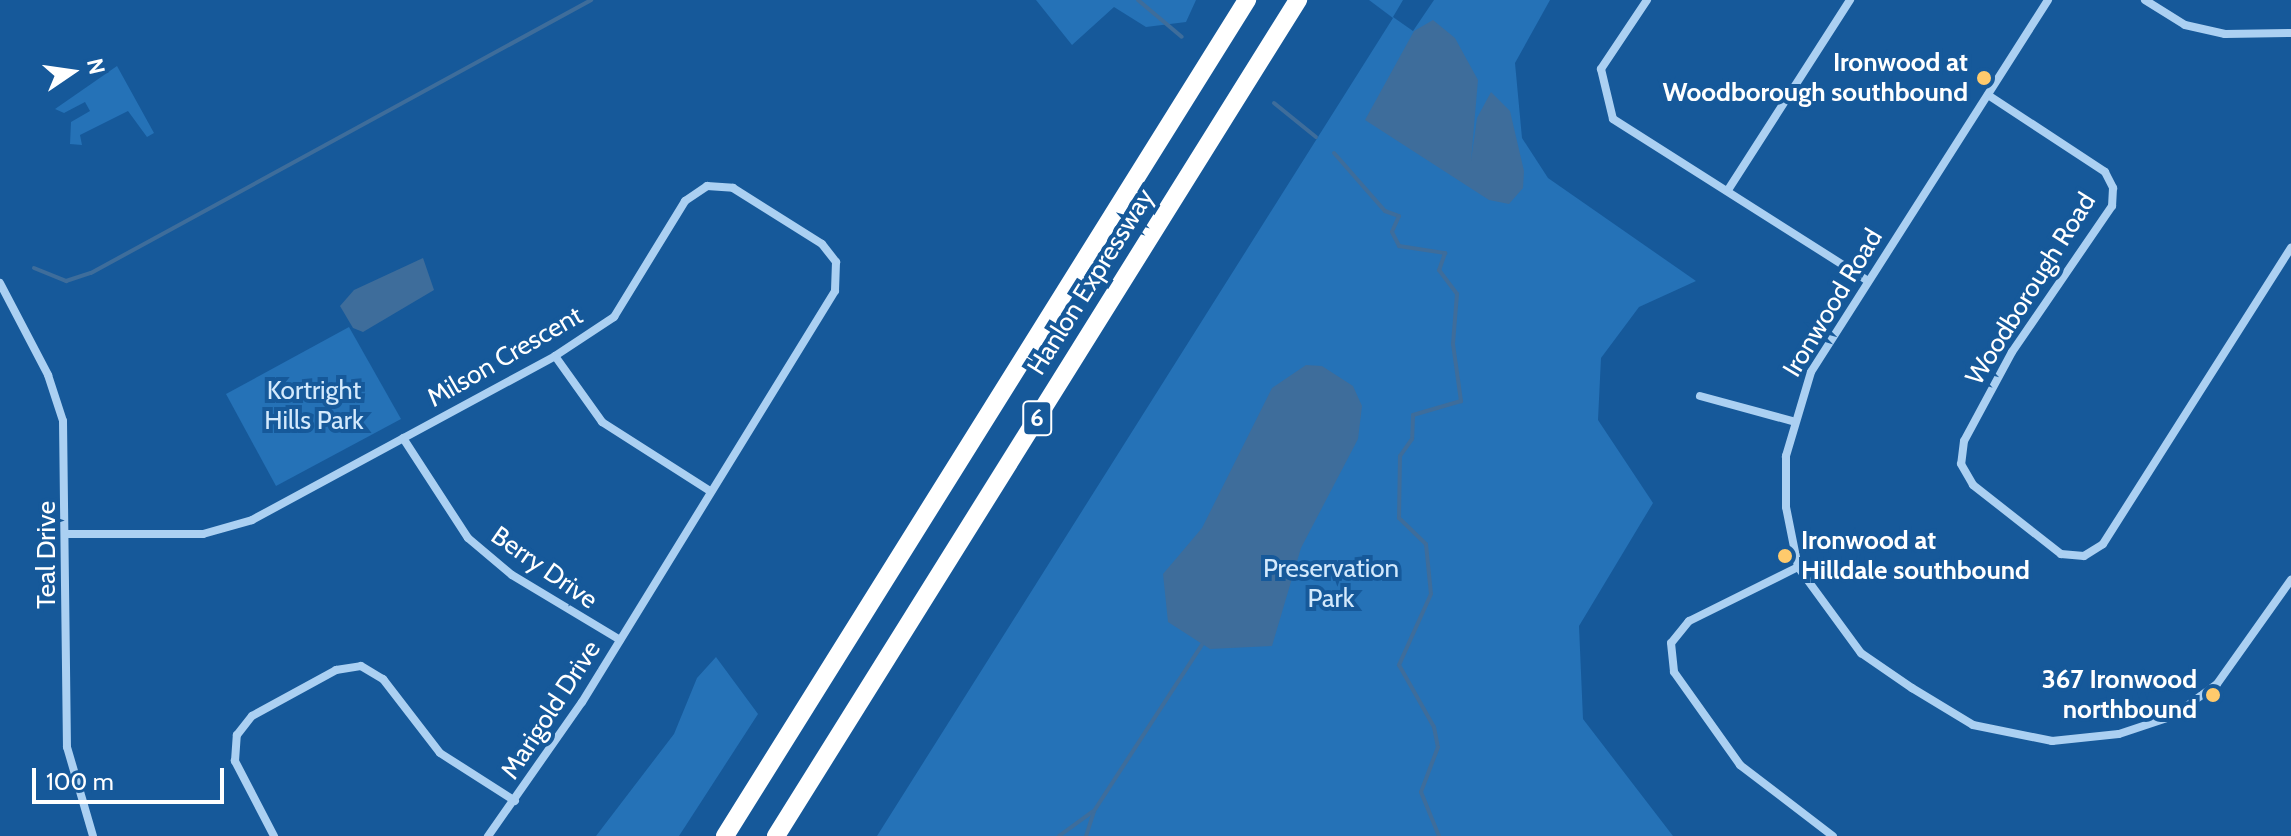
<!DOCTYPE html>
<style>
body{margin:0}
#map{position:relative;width:2291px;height:836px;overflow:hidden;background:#16599a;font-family:Cabin,sans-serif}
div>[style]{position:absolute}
.green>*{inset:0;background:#2572b7}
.water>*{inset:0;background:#3e6d9b}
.stream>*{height:4px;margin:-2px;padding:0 2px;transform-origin:2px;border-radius:2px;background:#3e6d9b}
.street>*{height:8px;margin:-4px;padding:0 4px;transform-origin:4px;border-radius:4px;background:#abd0f2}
.highway>*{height:18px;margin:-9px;padding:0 9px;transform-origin:9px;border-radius:9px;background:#fff}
.dots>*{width:22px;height:22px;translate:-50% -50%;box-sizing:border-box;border:4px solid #16599a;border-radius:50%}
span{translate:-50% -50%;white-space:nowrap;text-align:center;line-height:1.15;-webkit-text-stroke:8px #16599a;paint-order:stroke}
.shield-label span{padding:2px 6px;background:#16599a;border:2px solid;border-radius:6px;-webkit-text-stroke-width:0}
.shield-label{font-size:24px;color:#fff;font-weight:700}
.poi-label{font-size:26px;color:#fff;font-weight:700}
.right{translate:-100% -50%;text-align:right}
.left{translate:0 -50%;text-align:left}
.street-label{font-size:26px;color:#fff}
.park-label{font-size:26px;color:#d3e9fc}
.north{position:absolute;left:32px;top:32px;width:80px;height:80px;-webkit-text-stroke:6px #16599a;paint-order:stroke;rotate:77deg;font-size:22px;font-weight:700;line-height:32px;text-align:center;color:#fff}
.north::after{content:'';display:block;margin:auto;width:28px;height:36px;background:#fff;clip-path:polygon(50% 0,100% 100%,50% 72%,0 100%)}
.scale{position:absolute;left:32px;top:768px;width:192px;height:36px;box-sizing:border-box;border:4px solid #fff;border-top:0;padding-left:10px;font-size:24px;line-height:28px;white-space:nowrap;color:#fff;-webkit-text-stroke:6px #16599a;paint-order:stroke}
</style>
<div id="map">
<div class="green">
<div style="clip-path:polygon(1036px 0,1196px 0,1186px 22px,1146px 27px,1114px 7px,1072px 45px)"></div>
<div style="clip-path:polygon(1369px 0,1403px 0,1393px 17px,1413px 31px,1434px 0,1550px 0,1515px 63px,1522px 138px,1548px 178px,1696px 281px,1639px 307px,1601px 358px,1598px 420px,1653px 503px,1579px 626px,1583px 719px,1673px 836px,877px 836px,1393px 18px)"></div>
<div style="clip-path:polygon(117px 66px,154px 133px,147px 137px,128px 111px,80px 135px,82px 145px,70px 144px,71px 122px,90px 111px,85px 102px,64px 113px,55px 109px)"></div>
<div style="clip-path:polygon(349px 327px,401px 419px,276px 486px,226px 394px)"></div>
<div style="clip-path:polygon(716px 657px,758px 714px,679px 836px,596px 836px,674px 734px,697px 678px)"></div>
</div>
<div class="water">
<div style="clip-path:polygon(1433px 20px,1455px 38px,1478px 80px,1471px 161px,1477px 118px,1491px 92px,1510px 111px,1524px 171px,1523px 188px,1509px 204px,1489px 200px,1365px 120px,1414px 31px)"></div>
<div style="clip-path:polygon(423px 258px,434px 290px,363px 332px,353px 328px,340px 306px,354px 290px)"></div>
<div style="clip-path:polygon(1306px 365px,1322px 366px,1353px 386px,1362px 406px,1358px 439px,1301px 548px,1272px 646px,1210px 649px,1168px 622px,1163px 574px,1202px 528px,1272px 388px)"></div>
</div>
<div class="stream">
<div style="left:1138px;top:0;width:57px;rotate:40.1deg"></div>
<div style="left:1274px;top:103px;width:54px;rotate:39deg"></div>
<div style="left:1334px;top:153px;width:77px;rotate:48.7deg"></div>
<div style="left:1385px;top:211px;width:15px;rotate:20deg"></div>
<div style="left:1399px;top:216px;width:17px;rotate:114deg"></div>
<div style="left:1392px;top:232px;width:16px;rotate:63deg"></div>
<div style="left:1399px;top:246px;width:47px;rotate:8.7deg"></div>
<div style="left:1445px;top:253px;width:18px;rotate:109deg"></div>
<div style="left:1439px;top:270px;width:30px;rotate:53deg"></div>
<div style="left:1457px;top:294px;width:50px;rotate:94.6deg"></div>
<div style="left:1453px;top:344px;width:58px;rotate:82deg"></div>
<div style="left:1461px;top:401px;width:50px;rotate:163.7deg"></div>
<div style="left:1413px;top:415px;width:24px;rotate:92deg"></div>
<div style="left:1412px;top:439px;width:21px;rotate:125deg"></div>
<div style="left:1400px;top:456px;width:62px;rotate:90.9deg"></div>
<div style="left:1399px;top:518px;width:37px;rotate:44deg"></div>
<div style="left:1426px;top:544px;width:50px;rotate:84.3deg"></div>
<div style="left:1431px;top:594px;width:78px;rotate:114.3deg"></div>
<div style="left:1399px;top:665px;width:71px;rotate:60.6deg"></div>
<div style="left:1434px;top:727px;width:20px;rotate:79deg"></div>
<div style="left:1438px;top:747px;width:48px;rotate:110.7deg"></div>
<div style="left:1421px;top:792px;width:48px;rotate:67.8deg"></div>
<div style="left:34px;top:268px;width:35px;rotate:22deg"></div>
<div style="left:66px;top:281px;width:26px;rotate:-18deg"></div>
<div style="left:91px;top:273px;width:570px;rotate:-28.63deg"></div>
<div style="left:1059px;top:836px;width:41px;rotate:-36deg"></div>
<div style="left:1086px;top:836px;width:26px;rotate:-72deg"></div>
<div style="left:1094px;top:811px;width:198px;rotate:-57deg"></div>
</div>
<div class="street">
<div style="left:1647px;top:0;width:83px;rotate:123.7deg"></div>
<div style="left:1601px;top:69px;width:51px;rotate:76.5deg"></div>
<div style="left:1613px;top:119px;width:301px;rotate:32.4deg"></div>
<div style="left:2048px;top:0;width:441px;rotate:122.5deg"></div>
<div style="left:1811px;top:372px;width:88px;rotate:106.6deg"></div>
<div style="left:1786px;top:456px;width:51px;rotate:90deg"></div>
<div style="left:1786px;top:507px;width:61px;rotate:78.7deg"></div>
<div style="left:1798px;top:567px;width:107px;rotate:53.8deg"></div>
<div style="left:1861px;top:653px;width:62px;rotate:34.5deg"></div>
<div style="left:1912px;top:688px;width:71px;rotate:31.2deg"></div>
<div style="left:1973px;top:725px;width:81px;rotate:11.4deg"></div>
<div style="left:2052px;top:741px;width:67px;rotate:-6deg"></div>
<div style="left:2119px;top:734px;width:57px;rotate:-18.4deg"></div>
<div style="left:2173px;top:716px;width:54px;rotate:-36deg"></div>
<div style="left:2217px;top:684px;width:128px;rotate:-54.6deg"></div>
<div style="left:2145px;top:0;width:47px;rotate:32deg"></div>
<div style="left:2185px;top:25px;width:41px;rotate:12.7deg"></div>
<div style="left:2225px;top:34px;width:66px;rotate:-0.9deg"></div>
<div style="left:1988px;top:95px;width:140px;rotate:33.3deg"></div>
<div style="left:2105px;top:172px;width:18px;rotate:63deg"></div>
<div style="left:2113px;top:188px;width:18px;rotate:93deg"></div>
<div style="left:2112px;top:206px;width:177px;rotate:124.4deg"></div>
<div style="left:2012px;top:352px;width:101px;rotate:118.3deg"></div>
<div style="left:1964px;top:441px;width:23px;rotate:97deg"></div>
<div style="left:1961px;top:464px;width:24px;rotate:60deg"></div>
<div style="left:1973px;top:485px;width:112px;rotate:38.1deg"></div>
<div style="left:2061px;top:554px;width:23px;rotate:5deg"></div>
<div style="left:2084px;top:556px;width:22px;rotate:-32deg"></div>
<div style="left:2103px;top:544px;width:351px;rotate:-57.6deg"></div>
<div style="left:1728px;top:190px;width:226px;rotate:-57.3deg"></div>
<div style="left:0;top:283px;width:104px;rotate:62.4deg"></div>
<div style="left:48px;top:375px;width:48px;rotate:71.9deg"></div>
<div style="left:63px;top:421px;width:326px;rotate:89.3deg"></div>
<div style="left:67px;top:747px;width:93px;rotate:73.7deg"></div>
<div style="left:555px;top:356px;width:81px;rotate:54.5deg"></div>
<div style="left:602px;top:422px;width:128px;rotate:32.6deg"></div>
<div style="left:1700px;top:396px;width:95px;rotate:15.2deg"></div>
<div style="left:403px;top:438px;width:119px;rotate:57deg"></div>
<div style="left:468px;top:538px;width:57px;rotate:40.1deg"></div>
<div style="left:512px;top:575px;width:126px;rotate:31deg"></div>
<div style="left:68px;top:534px;width:135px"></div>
<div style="left:203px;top:534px;width:51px;rotate:-15.9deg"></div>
<div style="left:252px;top:520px;width:345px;rotate:-28.4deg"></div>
<div style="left:555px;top:356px;width:71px;rotate:-33.5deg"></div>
<div style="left:614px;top:317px;width:136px;rotate:-58.5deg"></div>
<div style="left:685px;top:201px;width:27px;rotate:-34deg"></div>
<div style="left:707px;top:186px;width:26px;rotate:4deg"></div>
<div style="left:733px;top:188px;width:105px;rotate:32.2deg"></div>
<div style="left:822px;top:244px;width:23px;rotate:52deg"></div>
<div style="left:836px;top:262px;width:29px;rotate:92deg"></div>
<div style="left:835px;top:291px;width:483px;rotate:121.6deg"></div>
<div style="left:582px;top:702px;width:164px;rotate:125deg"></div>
<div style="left:1798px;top:567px;width:122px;rotate:153.6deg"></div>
<div style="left:1689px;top:621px;width:28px;rotate:129deg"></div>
<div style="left:1671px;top:643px;width:29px;rotate:84deg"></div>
<div style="left:1674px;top:672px;width:114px;rotate:54.6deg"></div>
<div style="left:1740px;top:765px;width:117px;rotate:37.4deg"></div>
<div style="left:274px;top:836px;width:85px;rotate:-117.5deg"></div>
<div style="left:235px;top:761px;width:26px;rotate:-86deg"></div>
<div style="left:237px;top:735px;width:24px;rotate:-52deg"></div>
<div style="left:252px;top:716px;width:96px;rotate:-28.7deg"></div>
<div style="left:336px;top:670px;width:25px;rotate:-9deg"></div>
<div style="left:361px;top:666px;width:26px;rotate:31deg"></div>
<div style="left:383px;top:679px;width:93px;rotate:52.4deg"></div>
<div style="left:440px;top:753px;width:89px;rotate:32.6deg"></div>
</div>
<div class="highway">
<div style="left:725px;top:836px;width:986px;rotate:-58.02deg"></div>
<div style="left:776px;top:836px;width:986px;rotate:-58.02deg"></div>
</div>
<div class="dots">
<div style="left:1984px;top:78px;background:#ffca6c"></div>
<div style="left:1785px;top:556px;background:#ffca6c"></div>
<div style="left:2213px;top:695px;background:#ffca6c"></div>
</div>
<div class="shield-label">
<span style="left:1037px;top:418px">6</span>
</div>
<div class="poi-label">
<span class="right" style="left:1968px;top:78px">Ironwood at<br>Woodborough southbound</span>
<span class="left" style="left:1801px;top:556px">Ironwood at<br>Hilldale southbound</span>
<span class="right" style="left:2197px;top:695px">367 Ironwood<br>northbound</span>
</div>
<div class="street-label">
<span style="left:1091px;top:282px;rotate:-58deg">Hanlon Expressway</span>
<span style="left:2031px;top:289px;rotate:-58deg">Woodborough Road</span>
<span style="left:1833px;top:303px;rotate:-59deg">Ironwood Road</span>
<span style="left:505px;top:357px;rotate:-30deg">Milson Crescent</span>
<span style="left:47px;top:555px;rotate:-90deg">Teal Drive</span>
<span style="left:544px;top:568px;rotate:35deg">Berry Drive</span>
<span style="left:551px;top:710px;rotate:-57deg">Marigold Drive</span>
</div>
<div class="park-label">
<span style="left:314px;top:406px">Kortright<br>Hills Park</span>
<span style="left:1331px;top:584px">Preservation<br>Park</span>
</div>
<div class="north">N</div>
<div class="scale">100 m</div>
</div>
